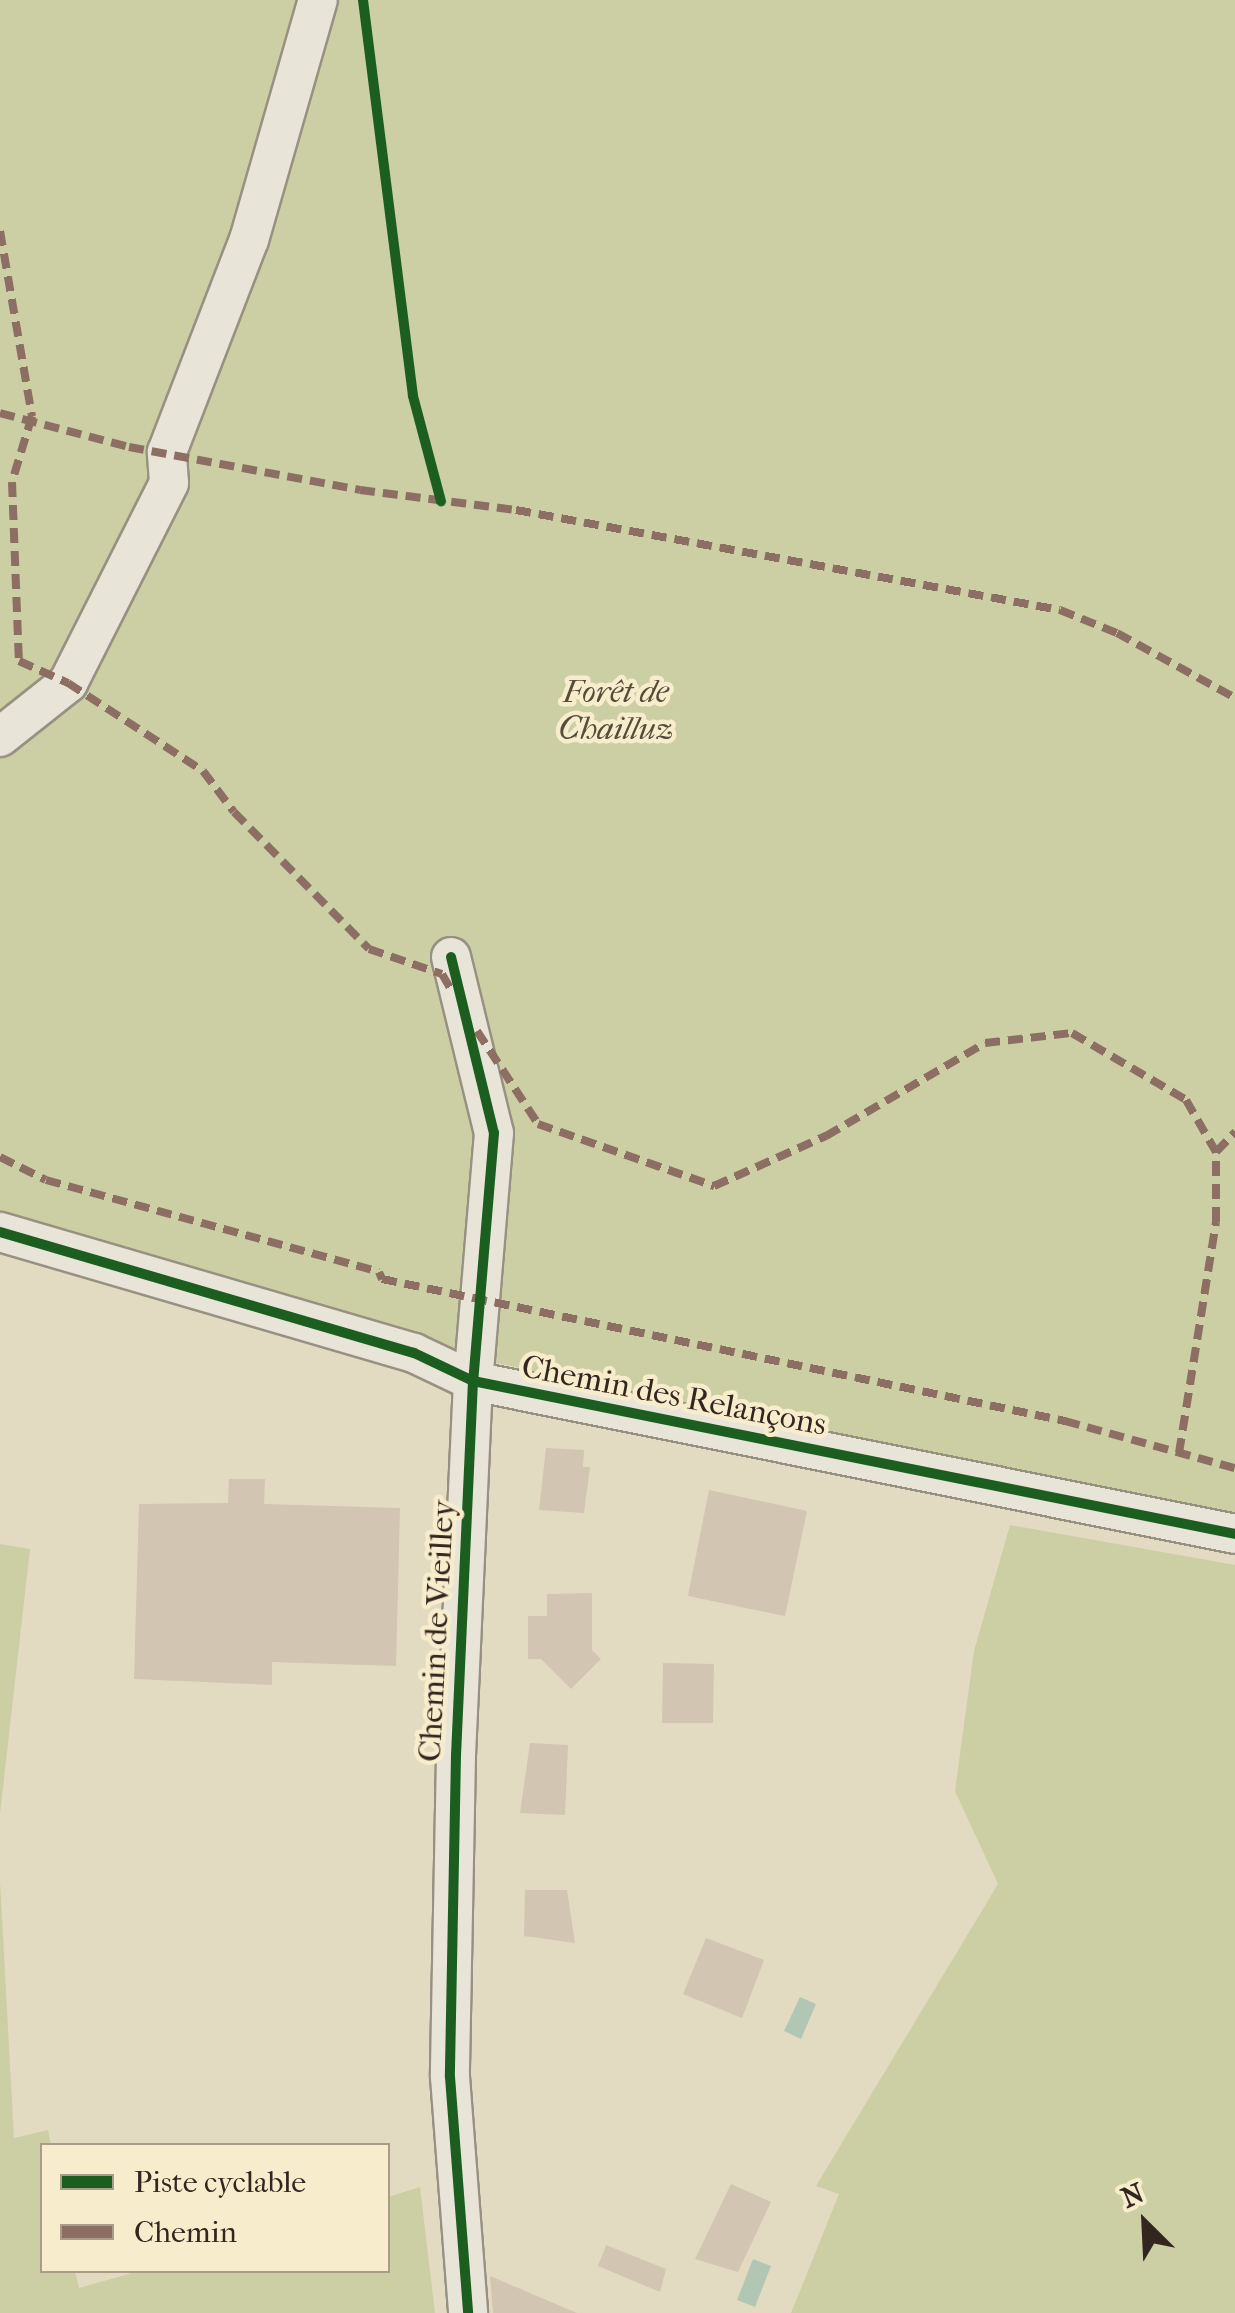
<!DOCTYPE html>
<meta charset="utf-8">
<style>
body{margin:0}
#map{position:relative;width:1235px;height:2313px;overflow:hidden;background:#e3dbc1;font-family:"IM FELL French Canon",serif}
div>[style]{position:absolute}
.green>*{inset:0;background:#cccea4}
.water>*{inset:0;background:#b1c7b3}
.building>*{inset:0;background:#d2c5b2}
.roads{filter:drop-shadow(2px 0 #979182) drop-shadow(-2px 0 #979182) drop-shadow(0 2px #979182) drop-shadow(0 -2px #979182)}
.minor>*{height:38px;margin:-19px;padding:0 19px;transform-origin:19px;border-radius:19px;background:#e8e4d7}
.quiet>*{height:8px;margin-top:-4px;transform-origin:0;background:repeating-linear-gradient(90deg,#8d6e63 0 15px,transparent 0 23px)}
.cycleway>*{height:10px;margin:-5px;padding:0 5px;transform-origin:5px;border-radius:5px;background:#1b5e20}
span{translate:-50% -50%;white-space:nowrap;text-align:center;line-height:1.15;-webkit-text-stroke:9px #f7edcd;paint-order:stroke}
.park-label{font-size:32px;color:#554d3a;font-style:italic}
.street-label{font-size:32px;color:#33251f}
.legend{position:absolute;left:40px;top:2143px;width:350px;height:130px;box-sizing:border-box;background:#f7edcd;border:2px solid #a99d87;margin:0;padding:12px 18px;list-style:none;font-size:30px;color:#33251f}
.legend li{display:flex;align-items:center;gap:20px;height:50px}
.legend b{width:50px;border:2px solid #a99d87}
.north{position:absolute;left:1095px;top:2173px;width:100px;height:100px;-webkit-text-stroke:8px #f7edcd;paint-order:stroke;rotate:336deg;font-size:28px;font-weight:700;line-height:40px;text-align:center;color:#33251f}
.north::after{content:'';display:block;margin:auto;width:35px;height:45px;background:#33251f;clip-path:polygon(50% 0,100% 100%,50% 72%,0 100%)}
</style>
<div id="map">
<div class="green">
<div style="clip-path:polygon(0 0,1235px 0,1235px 1528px,440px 1350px,0 1223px)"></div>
<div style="clip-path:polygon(1010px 1525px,1235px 1565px,1235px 2313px,791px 2313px,839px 2194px,816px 2186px,998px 1884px,955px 1791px,974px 1651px)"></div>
<div style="clip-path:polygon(0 1544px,30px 1549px,0 1814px)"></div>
<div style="clip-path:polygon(0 1881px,14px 2138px,48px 2130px,51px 2145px,42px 2146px,42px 2270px,75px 2271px,79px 2288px,139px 2271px,388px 2270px,388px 2197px,420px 2187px,435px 2313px,0 2313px)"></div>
</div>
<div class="water">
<div style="clip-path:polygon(800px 1997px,816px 2004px,801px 2039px,784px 2031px)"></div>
<div style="clip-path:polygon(753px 2259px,771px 2266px,755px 2307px,737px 2300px)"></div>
</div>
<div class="building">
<div style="clip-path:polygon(546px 1448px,584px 1450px,583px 1467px,590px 1467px,584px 1513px,539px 1510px)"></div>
<div style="clip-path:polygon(229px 1479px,265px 1479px,264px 1504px,400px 1508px,396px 1666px,272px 1662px,272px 1685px,134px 1679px,139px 1504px,228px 1503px)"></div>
<div style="clip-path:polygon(709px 1490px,807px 1511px,785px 1616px,688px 1596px)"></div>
<div style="clip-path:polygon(592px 1593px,592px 1650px,601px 1659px,571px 1689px,541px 1659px,528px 1659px,528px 1616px,547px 1616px,547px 1594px)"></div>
<div style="clip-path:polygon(663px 1663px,714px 1664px,713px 1723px,662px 1723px)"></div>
<div style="clip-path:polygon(530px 1743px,568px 1745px,565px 1815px,520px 1813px)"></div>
<div style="clip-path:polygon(525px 1890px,567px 1890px,575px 1943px,524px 1936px)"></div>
<div style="clip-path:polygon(706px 1938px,764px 1960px,742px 2018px,683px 1994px)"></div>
<div style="clip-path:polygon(731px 2184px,771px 2202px,738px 2272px,695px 2259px)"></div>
<div style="clip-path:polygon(606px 2245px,666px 2269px,660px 2292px,598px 2266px)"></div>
<div style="clip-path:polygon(490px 2276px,577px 2313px,493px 2313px)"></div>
</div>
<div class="roads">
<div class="minor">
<div style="left:0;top:737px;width:87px;rotate:-38.5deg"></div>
<div style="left:68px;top:683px;width:224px;rotate:-63.2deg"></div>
<div style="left:169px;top:483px;width:31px;rotate:-94deg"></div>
<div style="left:167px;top:452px;width:227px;rotate:-68.9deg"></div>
<div style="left:249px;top:240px;width:250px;rotate:-74deg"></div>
<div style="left:451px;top:957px;width:181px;rotate:76.3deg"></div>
<div style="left:494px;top:1133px;width:249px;rotate:94.8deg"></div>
<div style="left:473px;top:1381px;width:374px;rotate:92.6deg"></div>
<div style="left:456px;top:1755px;width:322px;rotate:91.1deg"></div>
<div style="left:450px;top:2077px;width:237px;rotate:85.6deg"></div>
<div style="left:0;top:1232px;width:431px;rotate:16.3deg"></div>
<div style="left:414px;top:1353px;width:65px;rotate:25.4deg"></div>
<div style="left:473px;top:1381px;width:777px;rotate:11.35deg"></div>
</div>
</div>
<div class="quiet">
<div style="left:0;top:231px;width:188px;rotate:80.2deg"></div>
<div style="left:32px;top:416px;width:69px;rotate:106.9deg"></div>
<div style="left:12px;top:482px;width:179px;rotate:87.8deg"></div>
<div style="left:19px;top:661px;width:54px;rotate:24.2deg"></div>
<div style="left:68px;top:683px;width:161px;rotate:33.1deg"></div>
<div style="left:203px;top:771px;width:51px;rotate:52.9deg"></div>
<div style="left:234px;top:812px;width:192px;rotate:45.4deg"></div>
<div style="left:369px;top:949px;width:77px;rotate:18.9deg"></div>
<div style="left:442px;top:974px;width:22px;rotate:60deg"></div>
<div style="left:0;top:413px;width:133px;rotate:14.8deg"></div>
<div style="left:129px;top:447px;width:235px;rotate:10.5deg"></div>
<div style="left:360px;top:490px;width:157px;rotate:7.3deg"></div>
<div style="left:516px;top:510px;width:553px;rotate:10.42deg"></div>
<div style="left:1060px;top:610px;width:61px;rotate:22deg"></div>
<div style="left:1117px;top:633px;width:135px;rotate:28.8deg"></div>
<div style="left:477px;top:1031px;width:111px;rotate:56.7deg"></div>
<div style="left:538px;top:1124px;width:187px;rotate:19.4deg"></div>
<div style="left:714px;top:1186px;width:123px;rotate:-24.1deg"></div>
<div style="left:826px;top:1136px;width:184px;rotate:-30.3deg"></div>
<div style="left:985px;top:1043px;width:88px;rotate:-6.6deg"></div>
<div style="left:1072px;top:1033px;width:132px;rotate:30.4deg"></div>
<div style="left:1186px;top:1100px;width:60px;rotate:60deg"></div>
<div style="left:0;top:1157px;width:51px;rotate:26.6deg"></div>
<div style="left:46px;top:1180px;width:345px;rotate:15.4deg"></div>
<div style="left:379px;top:1272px;width:8px;rotate:67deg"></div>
<div style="left:382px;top:1279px;width:698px;rotate:11.74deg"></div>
<div style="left:1065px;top:1421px;width:176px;rotate:15.5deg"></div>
<div style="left:1179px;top:1453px;width:234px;rotate:-80.9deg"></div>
<div style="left:1216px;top:1222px;width:70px;rotate:-90deg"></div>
<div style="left:1216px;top:1152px;width:28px;rotate:-46deg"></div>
</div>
<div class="cycleway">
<div style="left:363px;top:0;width:399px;rotate:82.8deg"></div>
<div style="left:413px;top:396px;width:109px;rotate:75.1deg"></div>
<div style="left:451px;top:957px;width:181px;rotate:76.3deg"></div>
<div style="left:494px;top:1133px;width:249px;rotate:94.8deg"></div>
<div style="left:473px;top:1381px;width:374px;rotate:92.6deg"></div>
<div style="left:456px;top:1755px;width:322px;rotate:91.1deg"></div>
<div style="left:450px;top:2077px;width:237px;rotate:85.6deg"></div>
<div style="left:0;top:1232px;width:431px;rotate:16.3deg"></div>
<div style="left:414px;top:1353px;width:65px;rotate:25.4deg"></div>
<div style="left:473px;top:1381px;width:777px;rotate:11.35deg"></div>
</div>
<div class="park-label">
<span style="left:616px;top:711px">Forêt de<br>Chailluz</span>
</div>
<div class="street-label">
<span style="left:674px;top:1396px;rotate:11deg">Chemin des Relançons</span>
<span style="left:437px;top:1631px;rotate:-87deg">Chemin de Vieilley</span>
</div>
<ul class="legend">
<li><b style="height:12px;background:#1b5e20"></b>Piste cyclable</li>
<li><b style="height:12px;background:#8d6e63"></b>Chemin</li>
</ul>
<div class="north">N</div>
</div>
